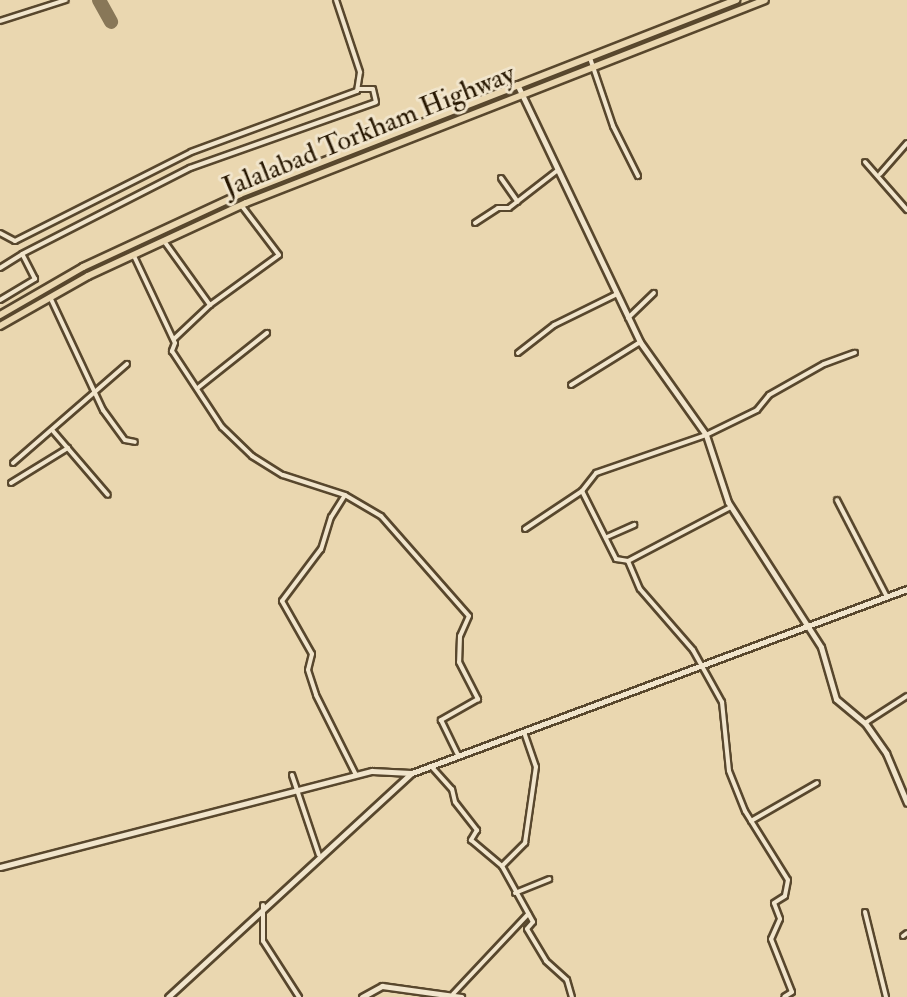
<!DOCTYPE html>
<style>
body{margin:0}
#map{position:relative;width:907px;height:997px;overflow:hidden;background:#ead7b0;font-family:"IM FELL Double Pica",serif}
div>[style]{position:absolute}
.taxiway>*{height:14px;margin:-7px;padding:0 7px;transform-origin:7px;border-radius:7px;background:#887758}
.roads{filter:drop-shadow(2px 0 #58472d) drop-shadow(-2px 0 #58472d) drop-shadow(0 2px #58472d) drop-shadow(0 -2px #58472d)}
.minor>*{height:4px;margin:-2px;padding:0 2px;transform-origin:2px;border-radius:2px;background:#f1e5cc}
.tertiary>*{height:5px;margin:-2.5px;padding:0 2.5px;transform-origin:2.5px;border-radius:2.5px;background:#f1e5cc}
.trunk>*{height:6px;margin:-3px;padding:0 3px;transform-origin:3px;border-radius:3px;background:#ead7b0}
span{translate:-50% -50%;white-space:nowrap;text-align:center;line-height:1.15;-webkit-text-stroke:6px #f1e5cc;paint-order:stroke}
.street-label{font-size:28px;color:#271701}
</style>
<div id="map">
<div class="taxiway">
<div style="left:99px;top:0;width:25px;rotate:61deg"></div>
</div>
<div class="roads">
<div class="minor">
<div style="left:0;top:21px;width:69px;rotate:-17.7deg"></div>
<div style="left:590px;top:58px;width:72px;rotate:71.3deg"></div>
<div style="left:613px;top:126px;width:56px;rotate:63.4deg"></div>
<div style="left:865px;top:162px;width:64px;rotate:48.8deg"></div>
<div style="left:880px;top:174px;width:41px;rotate:-48.9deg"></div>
<div style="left:501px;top:178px;width:29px;rotate:55deg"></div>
<div style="left:475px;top:223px;width:27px;rotate:-33deg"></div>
<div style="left:498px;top:208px;width:11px"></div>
<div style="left:509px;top:208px;width:62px;rotate:-37.8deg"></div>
<div style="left:0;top:233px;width:17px;rotate:28deg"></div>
<div style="left:15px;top:241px;width:197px;rotate:-26.8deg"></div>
<div style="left:191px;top:152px;width:177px;rotate:-20.2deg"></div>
<div style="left:357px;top:91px;width:19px;rotate:-81deg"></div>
<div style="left:360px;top:72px;width:76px;rotate:-108.4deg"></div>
<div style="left:164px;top:241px;width:79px;rotate:54.3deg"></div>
<div style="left:134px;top:256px;width:96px;rotate:64.8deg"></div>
<div style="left:175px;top:343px;width:9px;rotate:111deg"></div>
<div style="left:172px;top:351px;width:91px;rotate:56.7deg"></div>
<div style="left:222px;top:427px;width:42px;rotate:44deg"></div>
<div style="left:252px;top:456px;width:36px;rotate:32deg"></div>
<div style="left:283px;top:475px;width:65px;rotate:17.9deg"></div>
<div style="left:345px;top:495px;width:26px;rotate:122deg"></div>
<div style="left:331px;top:517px;width:34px;rotate:107deg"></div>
<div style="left:321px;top:549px;width:65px;rotate:126.9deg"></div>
<div style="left:282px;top:601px;width:61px;rotate:60.5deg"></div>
<div style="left:312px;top:654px;width:16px;rotate:104deg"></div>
<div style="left:308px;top:670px;width:26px;rotate:72deg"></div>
<div style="left:316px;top:695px;width:89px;rotate:63.4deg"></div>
<div style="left:0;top:268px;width:26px;rotate:-32deg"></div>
<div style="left:50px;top:297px;width:125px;rotate:64.9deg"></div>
<div style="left:103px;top:410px;width:37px;rotate:54deg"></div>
<div style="left:125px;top:440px;width:10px;rotate:11deg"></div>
<div style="left:0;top:300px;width:41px;rotate:-31deg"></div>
<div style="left:35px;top:279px;width:28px;rotate:-117deg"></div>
<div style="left:22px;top:254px;width:189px;rotate:-27.1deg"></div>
<div style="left:190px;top:168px;width:197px;rotate:-19.5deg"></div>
<div style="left:376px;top:102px;width:13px;rotate:-103deg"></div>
<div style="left:373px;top:89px;width:14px;rotate:180deg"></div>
<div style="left:628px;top:318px;width:36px;rotate:-44deg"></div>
<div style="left:174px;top:339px;width:50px;rotate:-43.4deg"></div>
<div style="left:210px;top:305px;width:85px;rotate:-35.9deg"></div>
<div style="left:279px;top:255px;width:63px;rotate:-127.2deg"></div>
<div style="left:518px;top:353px;width:46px;rotate:-37.9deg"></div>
<div style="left:554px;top:325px;width:70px;rotate:-26.2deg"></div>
<div style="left:571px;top:385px;width:81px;rotate:-31.9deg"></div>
<div style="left:199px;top:387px;width:87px;rotate:-38.5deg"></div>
<div style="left:53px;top:431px;width:84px;rotate:49.3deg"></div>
<div style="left:13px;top:463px;width:151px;rotate:-41deg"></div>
<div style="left:11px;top:483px;width:67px;rotate:-31.6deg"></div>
<div style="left:582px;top:491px;width:76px;rotate:63.4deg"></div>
<div style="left:616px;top:559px;width:12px;rotate:9deg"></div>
<div style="left:628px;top:561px;width:30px;rotate:67deg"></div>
<div style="left:640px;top:589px;width:81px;rotate:49deg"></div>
<div style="left:693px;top:650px;width:60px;rotate:60.9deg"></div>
<div style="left:722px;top:702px;width:69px;rotate:84.2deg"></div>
<div style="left:729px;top:771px;width:43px;rotate:68.2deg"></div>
<div style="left:745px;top:811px;width:81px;rotate:58.1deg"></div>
<div style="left:788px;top:880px;width:16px;rotate:101deg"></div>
<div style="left:785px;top:896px;width:13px;rotate:148deg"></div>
<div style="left:774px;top:903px;width:17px;rotate:69deg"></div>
<div style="left:780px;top:919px;width:22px;rotate:114deg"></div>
<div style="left:771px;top:939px;width:57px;rotate:68.4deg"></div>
<div style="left:792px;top:992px;width:9px;rotate:148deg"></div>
<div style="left:345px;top:495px;width:42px;rotate:30.3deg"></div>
<div style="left:381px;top:516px;width:133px;rotate:48.7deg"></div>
<div style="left:469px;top:616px;width:22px;rotate:114deg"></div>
<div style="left:460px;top:636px;width:26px;rotate:92deg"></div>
<div style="left:459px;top:662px;width:42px;rotate:62.8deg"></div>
<div style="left:478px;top:699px;width:43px;rotate:150.4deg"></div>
<div style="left:441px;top:720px;width:39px;rotate:64deg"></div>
<div style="left:837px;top:500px;width:109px;rotate:62.7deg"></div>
<div style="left:525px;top:529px;width:69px;rotate:-33.7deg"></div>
<div style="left:582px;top:491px;width:23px;rotate:-52deg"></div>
<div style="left:596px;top:473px;width:116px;rotate:-19.1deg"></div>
<div style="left:706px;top:435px;width:57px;rotate:-26.1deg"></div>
<div style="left:757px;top:410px;width:19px;rotate:-51deg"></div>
<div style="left:769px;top:395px;width:63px;rotate:-29.4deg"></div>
<div style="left:824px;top:364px;width:33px;rotate:-20deg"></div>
<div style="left:607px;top:537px;width:30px;rotate:-24deg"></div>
<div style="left:628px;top:561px;width:116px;rotate:-27.7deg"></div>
<div style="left:865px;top:723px;width:50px;rotate:-32.7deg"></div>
<div style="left:431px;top:766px;width:31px;rotate:48deg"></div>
<div style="left:452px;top:789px;width:13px;rotate:77deg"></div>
<div style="left:455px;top:802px;width:36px;rotate:52deg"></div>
<div style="left:477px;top:830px;width:12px;rotate:121deg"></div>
<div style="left:471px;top:840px;width:40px;rotate:40deg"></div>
<div style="left:502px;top:866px;width:64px;rotate:61deg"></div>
<div style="left:533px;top:922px;width:9px;rotate:131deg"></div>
<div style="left:527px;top:929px;width:37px;rotate:59deg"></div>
<div style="left:546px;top:961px;width:28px;rotate:42deg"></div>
<div style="left:567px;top:980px;width:18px;rotate:74deg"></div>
<div style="left:292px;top:775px;width:84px;rotate:71.4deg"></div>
<div style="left:751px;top:821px;width:76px;rotate:-29.9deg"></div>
<div style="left:502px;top:866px;width:33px;rotate:-45deg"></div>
<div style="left:525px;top:843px;width:77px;rotate:-81.8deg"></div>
<div style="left:536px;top:767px;width:37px;rotate:-109deg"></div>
<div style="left:515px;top:893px;width:37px;rotate:-22deg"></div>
<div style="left:263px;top:905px;width:36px;rotate:90deg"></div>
<div style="left:263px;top:941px;width:67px;rotate:57.3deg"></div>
<div style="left:865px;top:912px;width:88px;rotate:76.1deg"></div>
<div style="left:903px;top:936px;width:5px;rotate:-37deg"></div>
<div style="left:453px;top:994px;width:110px;rotate:-46.8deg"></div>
</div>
<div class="tertiary">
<div style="left:517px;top:84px;width:286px;rotate:64.5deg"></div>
<div style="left:640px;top:342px;width:114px;rotate:54.6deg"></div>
<div style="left:706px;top:435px;width:71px;rotate:71.8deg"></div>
<div style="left:728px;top:502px;width:172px;rotate:57.3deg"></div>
<div style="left:821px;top:647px;width:54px;rotate:73.9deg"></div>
<div style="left:836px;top:699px;width:38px;rotate:40deg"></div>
<div style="left:865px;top:723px;width:37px;rotate:55deg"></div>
<div style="left:886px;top:753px;width:54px;rotate:67.2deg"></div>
<div style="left:0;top:867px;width:384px;rotate:-14.5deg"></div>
<div style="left:372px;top:771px;width:39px;rotate:3deg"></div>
<div style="left:168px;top:997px;width:331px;rotate:-42.6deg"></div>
<div style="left:412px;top:773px;width:528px;rotate:-20.39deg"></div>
<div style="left:362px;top:997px;width:23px;rotate:-29deg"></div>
<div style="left:382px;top:986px;width:80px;rotate:7.9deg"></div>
</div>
<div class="trunk">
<div style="left:0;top:315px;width:96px;rotate:-30deg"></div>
<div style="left:83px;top:267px;width:173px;rotate:-24.9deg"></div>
<div style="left:240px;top:194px;width:533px;rotate:-21.36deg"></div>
<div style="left:0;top:326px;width:101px;rotate:-29.6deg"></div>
<div style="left:88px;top:276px;width:174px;rotate:-24.8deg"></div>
<div style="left:246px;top:203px;width:557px;rotate:-21.36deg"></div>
</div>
</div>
<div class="street-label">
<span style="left:369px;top:131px;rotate:-22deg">Jalalabad Torkham Highway</span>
</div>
</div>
